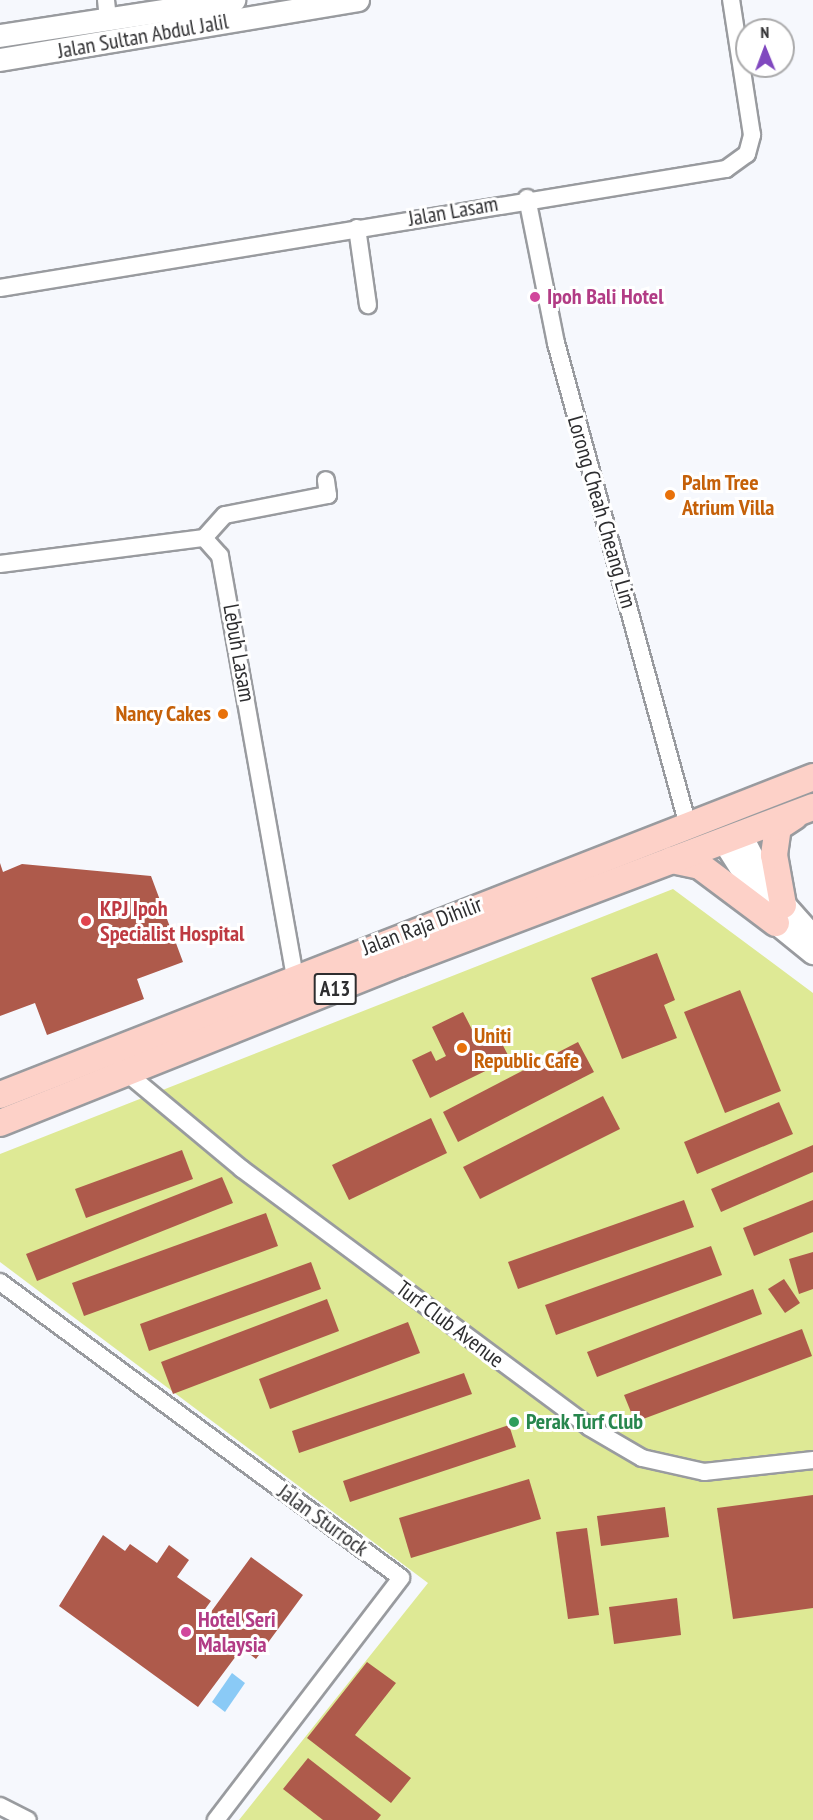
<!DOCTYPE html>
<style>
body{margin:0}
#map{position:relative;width:813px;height:1820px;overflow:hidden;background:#f6f8fd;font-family:"PT Sans Narrow",sans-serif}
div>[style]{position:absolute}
.green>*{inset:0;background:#dee995}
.water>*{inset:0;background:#8acaf6}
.building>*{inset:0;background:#ae5a4b}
.roads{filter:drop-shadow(2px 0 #999b9f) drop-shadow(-2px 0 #999b9f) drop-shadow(0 2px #999b9f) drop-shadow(0 -2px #999b9f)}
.street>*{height:16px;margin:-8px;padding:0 8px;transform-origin:8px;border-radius:8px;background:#fff}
.secondary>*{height:22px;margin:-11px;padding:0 11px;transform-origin:11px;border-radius:11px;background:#fff}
.primary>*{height:26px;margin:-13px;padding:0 13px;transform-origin:13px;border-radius:13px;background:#fdd1c8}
.dots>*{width:16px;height:16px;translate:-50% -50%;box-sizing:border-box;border:3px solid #fff;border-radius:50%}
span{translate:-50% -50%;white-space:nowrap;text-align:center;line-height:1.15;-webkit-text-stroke:6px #fff;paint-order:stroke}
.shield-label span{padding:2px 4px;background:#fff;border:2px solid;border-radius:4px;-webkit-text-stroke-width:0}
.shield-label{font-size:21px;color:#2e2e30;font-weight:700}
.street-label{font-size:22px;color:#2e2e30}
.hotel-label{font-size:22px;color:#b23c85;font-weight:700}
.left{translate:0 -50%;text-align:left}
.food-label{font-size:22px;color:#c56008;font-weight:700}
.right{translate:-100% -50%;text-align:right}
.health-label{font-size:22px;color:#be3a42;font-weight:700}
.leisure-label{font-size:22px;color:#27864d;font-weight:700}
.north{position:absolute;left:735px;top:18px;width:60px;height:60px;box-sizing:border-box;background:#fff;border:2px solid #ababac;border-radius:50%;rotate:359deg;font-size:16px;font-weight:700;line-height:24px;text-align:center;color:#2e2e30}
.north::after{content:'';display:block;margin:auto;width:21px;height:27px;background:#8048bf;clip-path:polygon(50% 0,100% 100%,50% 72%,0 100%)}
</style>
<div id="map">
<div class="green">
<div style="clip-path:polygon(673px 889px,813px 993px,813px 1820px,239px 1820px,428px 1583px,0 1262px,0 1154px)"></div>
</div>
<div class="water">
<div style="clip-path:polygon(232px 1673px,245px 1683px,225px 1712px,212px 1702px)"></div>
</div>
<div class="building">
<div style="clip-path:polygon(0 863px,3px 872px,22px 864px,151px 876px,183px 962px,137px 979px,144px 999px,47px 1035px,35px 1003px,0 1016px)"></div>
<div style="clip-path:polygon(657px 953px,675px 1000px,664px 1005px,677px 1038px,622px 1059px,591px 978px)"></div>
<div style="clip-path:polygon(740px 990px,781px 1091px,725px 1113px,684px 1012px)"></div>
<div style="clip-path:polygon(463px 1012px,478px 1041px,496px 1032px,510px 1059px,430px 1098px,412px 1060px,431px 1051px,436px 1061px,446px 1056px,432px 1027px)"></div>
<div style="clip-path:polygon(578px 1042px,594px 1072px,458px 1142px,443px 1112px)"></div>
<div style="clip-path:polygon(603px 1096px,620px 1129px,480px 1199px,463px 1167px)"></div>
<div style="clip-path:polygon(779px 1102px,793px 1134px,697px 1174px,684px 1142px)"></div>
<div style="clip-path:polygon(431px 1118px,447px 1153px,349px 1200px,332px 1165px)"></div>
<div style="clip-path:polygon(813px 1145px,813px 1172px,721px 1212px,711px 1189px)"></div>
<div style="clip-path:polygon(182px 1150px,193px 1179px,86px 1218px,75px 1189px)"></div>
<div style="clip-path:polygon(222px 1177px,233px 1203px,37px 1281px,26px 1254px)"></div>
<div style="clip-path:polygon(684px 1200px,694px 1227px,518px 1289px,508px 1262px)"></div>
<div style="clip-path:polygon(813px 1200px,813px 1232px,754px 1256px,743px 1228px)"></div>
<div style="clip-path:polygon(266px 1213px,278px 1246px,84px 1316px,72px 1283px)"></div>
<div style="clip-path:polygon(711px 1246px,722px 1275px,556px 1335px,545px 1305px)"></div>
<div style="clip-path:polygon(813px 1252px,813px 1289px,799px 1294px,789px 1259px)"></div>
<div style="clip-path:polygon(311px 1262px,321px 1289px,149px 1351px,140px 1324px)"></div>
<div style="clip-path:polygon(784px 1279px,800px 1303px,785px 1313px,768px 1289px)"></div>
<div style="clip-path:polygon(753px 1289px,762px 1314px,597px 1377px,587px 1352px)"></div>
<div style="clip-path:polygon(327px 1299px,339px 1331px,173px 1394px,161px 1362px)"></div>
<div style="clip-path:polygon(408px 1322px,420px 1353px,270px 1409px,259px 1379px)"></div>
<div style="clip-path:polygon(802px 1329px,812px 1356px,635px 1422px,624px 1395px)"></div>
<div style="clip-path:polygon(464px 1373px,472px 1394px,299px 1453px,292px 1431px)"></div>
<div style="clip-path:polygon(509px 1425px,516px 1447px,350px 1502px,343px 1481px)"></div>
<div style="clip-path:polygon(529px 1479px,541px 1519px,411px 1558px,399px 1518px)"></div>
<div style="clip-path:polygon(813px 1495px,813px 1608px,733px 1619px,717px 1508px)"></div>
<div style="clip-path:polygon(665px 1507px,669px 1537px,601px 1546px,597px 1516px)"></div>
<div style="clip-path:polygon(587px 1528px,599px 1615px,568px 1619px,556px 1532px)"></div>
<div style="clip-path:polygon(103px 1535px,125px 1551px,130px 1544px,157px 1563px,169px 1545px,189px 1560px,177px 1577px,211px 1601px,203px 1612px,208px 1616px,251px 1557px,303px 1595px,256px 1659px,242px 1648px,198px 1707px,59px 1606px)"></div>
<div style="clip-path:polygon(677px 1598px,681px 1635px,614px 1644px,609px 1607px)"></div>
<div style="clip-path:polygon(367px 1662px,396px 1683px,355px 1735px,411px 1778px,391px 1803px,307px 1738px)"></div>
<div style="clip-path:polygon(308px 1758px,381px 1815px,377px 1820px,323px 1820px,283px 1789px)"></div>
</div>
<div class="roads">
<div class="street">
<div style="left:106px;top:0;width:18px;rotate:84deg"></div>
<div style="left:527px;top:198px;width:148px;rotate:78.7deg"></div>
<div style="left:556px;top:343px;width:499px;rotate:74.7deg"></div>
<div style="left:357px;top:228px;width:78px;rotate:81.9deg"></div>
<div style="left:0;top:288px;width:736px;rotate:-9.31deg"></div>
<div style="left:726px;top:169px;width:26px;rotate:-36deg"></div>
<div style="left:747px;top:154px;width:20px;rotate:-75deg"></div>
<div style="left:752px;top:135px;width:137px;rotate:-98.8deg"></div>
<div style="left:204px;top:538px;width:31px;rotate:-48deg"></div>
<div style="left:225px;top:515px;width:105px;rotate:-11deg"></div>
<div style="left:328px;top:495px;width:15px;rotate:-98deg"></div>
<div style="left:0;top:564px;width:206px;rotate:-7.3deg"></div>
<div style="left:204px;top:538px;width:24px;rotate:48deg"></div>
<div style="left:220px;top:556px;width:427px;rotate:79.9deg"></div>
<div style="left:128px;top:1074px;width:148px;rotate:39.8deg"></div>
<div style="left:242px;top:1169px;width:432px;rotate:36.6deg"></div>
<div style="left:589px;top:1427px;width:61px;rotate:30.3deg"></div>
<div style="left:642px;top:1458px;width:64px;rotate:12.7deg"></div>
<div style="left:704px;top:1472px;width:110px;rotate:-6.3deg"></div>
<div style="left:0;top:1282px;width:498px;rotate:36.4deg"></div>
<div style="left:401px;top:1578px;width:305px;rotate:127.4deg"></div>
<div style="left:0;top:1806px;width:31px;rotate:27deg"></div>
</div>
<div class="secondary">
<div style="left:0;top:36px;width:237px;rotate:-8.7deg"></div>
<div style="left:0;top:60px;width:363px;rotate:-9.5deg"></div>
<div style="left:740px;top:833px;width:57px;rotate:63deg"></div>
<div style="left:766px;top:884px;width:71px;rotate:48.4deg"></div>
<div style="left:723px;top:840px;width:98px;rotate:57.4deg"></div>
<div style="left:776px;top:923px;width:48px;rotate:39deg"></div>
</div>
<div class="primary">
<div style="left:672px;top:860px;width:29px;rotate:12deg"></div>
<div style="left:700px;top:866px;width:95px;rotate:36.9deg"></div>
<div style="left:783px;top:905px;width:51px;rotate:-100.2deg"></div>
<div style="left:774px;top:855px;width:28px;rotate:-82deg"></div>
<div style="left:778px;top:827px;width:20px;rotate:-33deg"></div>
<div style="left:0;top:1095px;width:873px;rotate:-21.36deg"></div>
<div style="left:0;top:1123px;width:431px;rotate:-21.8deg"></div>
<div style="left:400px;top:963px;width:441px;rotate:-20.7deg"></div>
</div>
</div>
<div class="dots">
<div style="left:535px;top:297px;background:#d1479c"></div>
<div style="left:670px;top:495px;background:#e8710a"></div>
<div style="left:223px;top:714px;background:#e8710a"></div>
<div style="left:86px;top:921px;background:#e0444e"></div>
<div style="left:462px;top:1048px;background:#e8710a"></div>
<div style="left:514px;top:1422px;background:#2e9e5b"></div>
<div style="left:186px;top:1632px;background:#d1479c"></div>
</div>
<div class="shield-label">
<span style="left:335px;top:989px">A13</span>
</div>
<div class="street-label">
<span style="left:143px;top:36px;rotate:-10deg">Jalan Sultan Abdul Jalil</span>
<span style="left:453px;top:211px;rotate:-10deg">Jalan Lasam</span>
<span style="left:602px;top:512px;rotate:74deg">Lorong Cheah Cheang Lim</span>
<span style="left:239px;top:653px;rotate:80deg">Lebuh Lasam</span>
<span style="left:422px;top:926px;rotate:-21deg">Jalan Raja Dihilir</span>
<span style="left:450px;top:1324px;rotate:37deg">Turf Club Avenue</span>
<span style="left:323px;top:1520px;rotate:36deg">Jalan Sturrock</span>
</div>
<div class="hotel-label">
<span class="left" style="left:547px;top:297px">Ipoh Bali Hotel</span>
<span class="left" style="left:198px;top:1632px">Hotel Seri<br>Malaysia</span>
</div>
<div class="food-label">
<span class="left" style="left:682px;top:495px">Palm Tree<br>Atrium Villa</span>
<span class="right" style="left:211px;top:714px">Nancy Cakes</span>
<span class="left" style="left:474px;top:1048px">Uniti<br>Republic Cafe</span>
</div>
<div class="health-label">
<span class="left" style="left:100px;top:921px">KPJ Ipoh<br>Specialist Hospital</span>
</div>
<div class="leisure-label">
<span class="left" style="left:526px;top:1422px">Perak Turf Club</span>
</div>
<div class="north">N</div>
</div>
